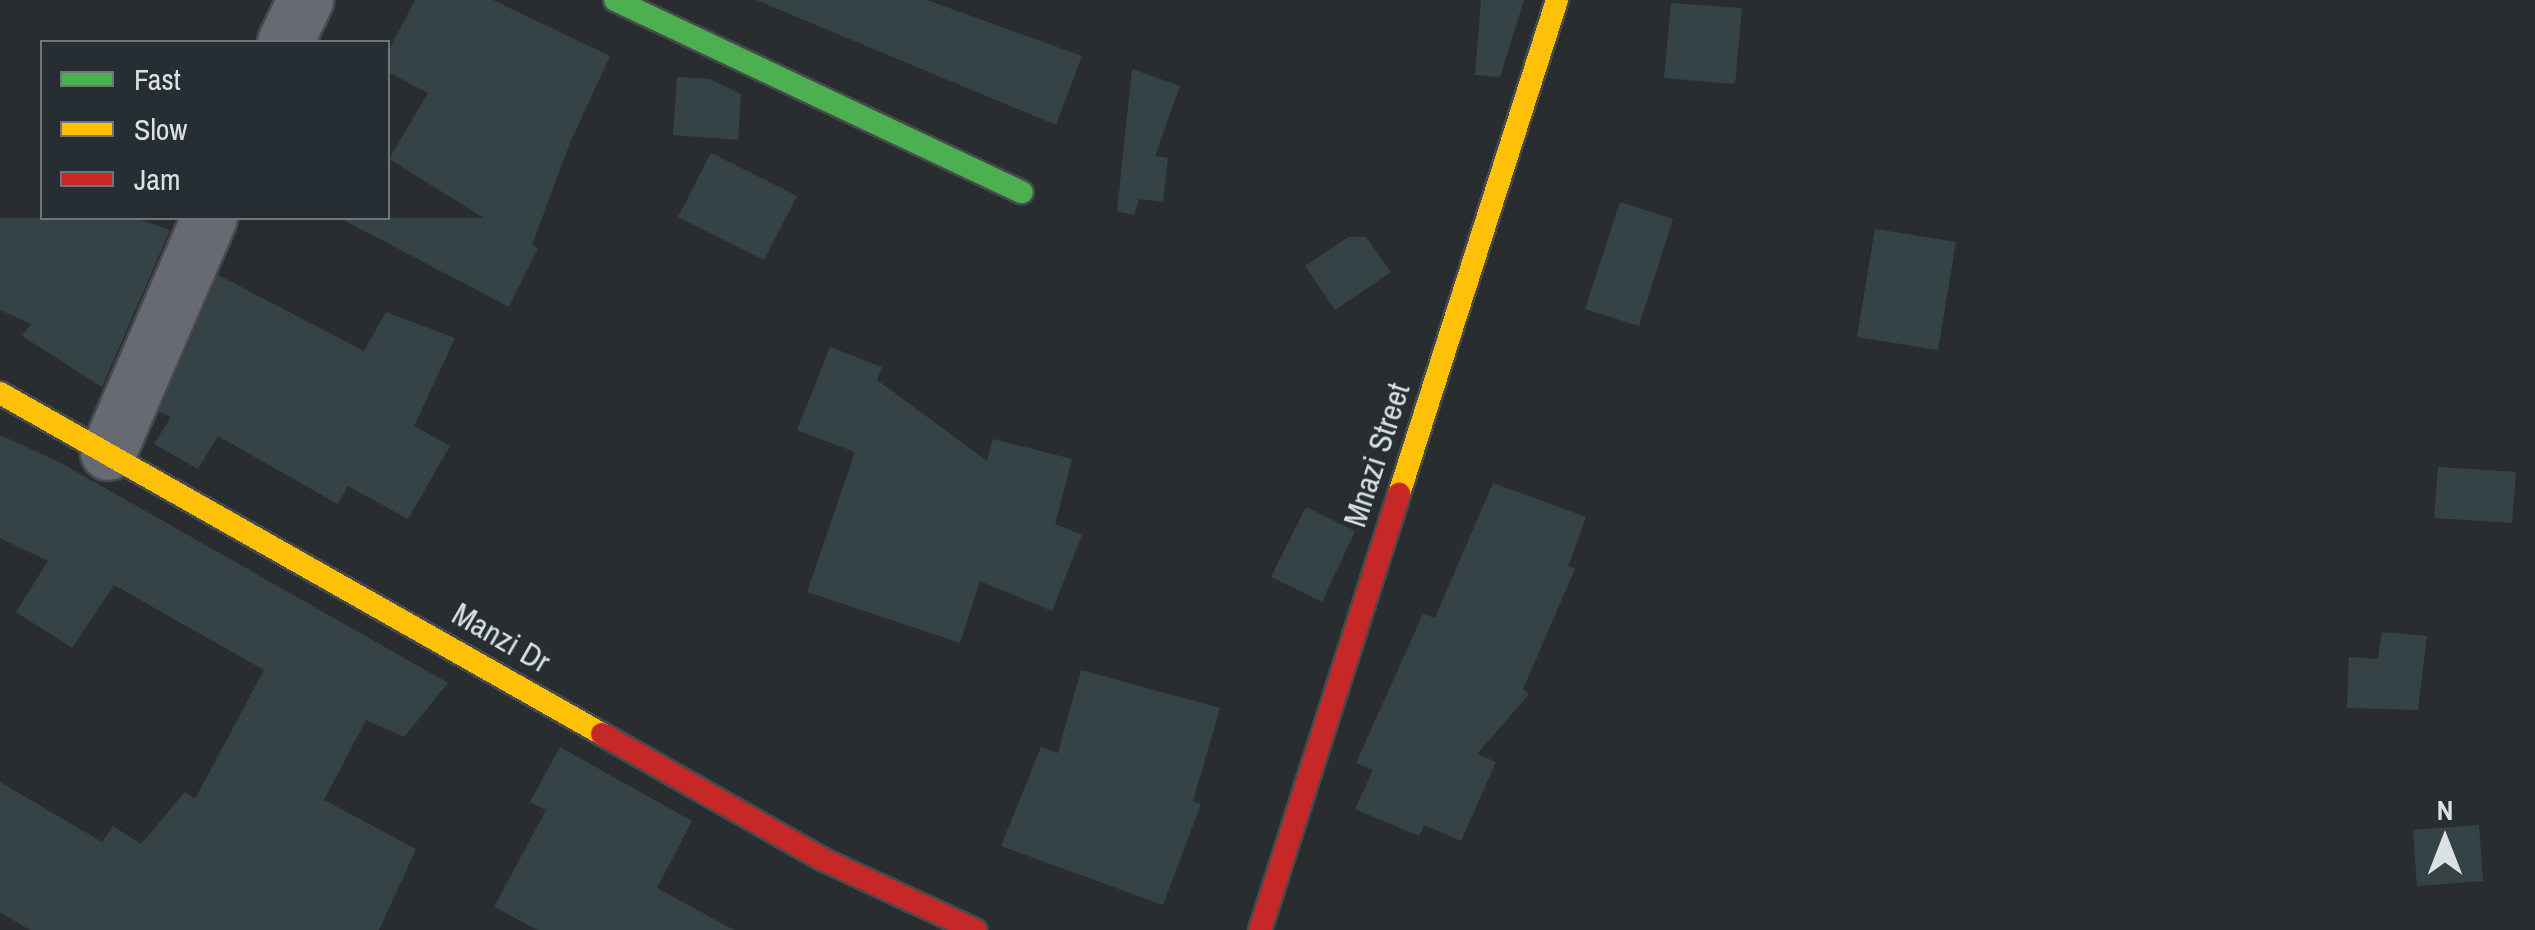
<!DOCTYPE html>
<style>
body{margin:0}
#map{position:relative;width:2535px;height:930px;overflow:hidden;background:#2a2d30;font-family:"Archivo Narrow",sans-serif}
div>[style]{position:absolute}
.building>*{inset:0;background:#364346}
.roads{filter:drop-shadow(2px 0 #474a4c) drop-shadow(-2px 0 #474a4c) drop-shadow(0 2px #474a4c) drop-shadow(0 -2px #474a4c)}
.street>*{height:55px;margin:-27.5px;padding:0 27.5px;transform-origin:27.5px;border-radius:27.5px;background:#676a73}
.fast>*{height:22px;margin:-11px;padding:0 11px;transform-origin:11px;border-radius:11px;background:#4caf50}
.slow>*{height:22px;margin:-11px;padding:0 11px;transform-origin:11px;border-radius:11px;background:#ffc107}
.jam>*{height:22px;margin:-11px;padding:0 11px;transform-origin:11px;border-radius:11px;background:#c62828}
span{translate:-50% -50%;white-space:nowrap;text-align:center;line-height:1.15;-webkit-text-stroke:8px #272e33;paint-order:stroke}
.street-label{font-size:32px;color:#dbe0e3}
.legend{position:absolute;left:40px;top:40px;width:350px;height:180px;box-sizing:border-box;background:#272e33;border:2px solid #6f7579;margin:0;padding:12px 18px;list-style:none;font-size:30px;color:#dbe0e3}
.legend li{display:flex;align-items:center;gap:20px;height:50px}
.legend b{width:50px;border:2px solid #6f7579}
.north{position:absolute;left:2395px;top:790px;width:100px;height:100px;-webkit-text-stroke:8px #272e33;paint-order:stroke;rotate:0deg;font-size:28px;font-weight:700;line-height:40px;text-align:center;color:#dbe0e3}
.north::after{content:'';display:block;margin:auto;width:35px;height:45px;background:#dbe0e3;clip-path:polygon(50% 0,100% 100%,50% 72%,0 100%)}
</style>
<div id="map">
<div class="building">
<div style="clip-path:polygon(415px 0,493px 0,610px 56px,570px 143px,532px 245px,538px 248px,509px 307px,340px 218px,484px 218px,389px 159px,428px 93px,388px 72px,388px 52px)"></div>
<div style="clip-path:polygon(756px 0,927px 0,1082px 56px,1056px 125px)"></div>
<div style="clip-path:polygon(1481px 0,1524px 0,1500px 77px,1475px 75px)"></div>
<div style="clip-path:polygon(1671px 3px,1742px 8px,1735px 84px,1664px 78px)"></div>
<div style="clip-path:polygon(1132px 69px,1180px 86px,1155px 156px,1168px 158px,1163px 202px,1139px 199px,1134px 215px,1117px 211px)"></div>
<div style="clip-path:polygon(677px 77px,710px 79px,741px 94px,738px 140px,673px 135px)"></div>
<div style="clip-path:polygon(711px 153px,797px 196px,764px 260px,678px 217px)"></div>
<div style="clip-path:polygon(1620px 202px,1673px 219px,1639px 326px,1585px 309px)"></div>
<div style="clip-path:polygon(0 218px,135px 218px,170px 230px,102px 387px,22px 336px,31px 324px,0 310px)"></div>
<div style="clip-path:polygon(1875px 229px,1956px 242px,1938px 350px,1857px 337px)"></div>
<div style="clip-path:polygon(1348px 237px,1366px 237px,1391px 272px,1335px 310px,1305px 266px)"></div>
<div style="clip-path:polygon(218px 275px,364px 351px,386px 312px,455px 338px,414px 426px,450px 446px,408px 519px,348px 486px,338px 504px,218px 436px,198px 469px,154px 444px,171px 417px,159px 412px)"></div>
<div style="clip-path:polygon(830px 347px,882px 367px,877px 380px,987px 461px,993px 439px,1072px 459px,1055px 524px,1082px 535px,1052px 611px,980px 581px,960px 643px,807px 592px,855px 452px,797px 430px)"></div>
<div style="clip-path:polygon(0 435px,61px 463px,448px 683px,404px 737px,366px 720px,324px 800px,416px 849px,379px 930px,30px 930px,0 912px,0 782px,102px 842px,113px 826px,141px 844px,185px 792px,195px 799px,264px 670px,114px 585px,72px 648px,16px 612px,48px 561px,0 538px)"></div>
<div style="clip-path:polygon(2438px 467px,2516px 472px,2512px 523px,2434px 518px)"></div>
<div style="clip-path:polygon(1493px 483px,1586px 517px,1568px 566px,1575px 569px,1523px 689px,1529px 694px,1477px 754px,1496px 762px,1461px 841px,1424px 825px,1419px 836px,1355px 809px,1373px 770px,1356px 763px,1423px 614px,1435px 618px)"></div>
<div style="clip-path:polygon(1306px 507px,1355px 531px,1322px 602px,1271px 577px)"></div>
<div style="clip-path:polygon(2382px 632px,2427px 636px,2418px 710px,2347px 708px,2349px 657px,2378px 659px)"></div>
<div style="clip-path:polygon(1081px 670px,1220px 708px,1193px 801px,1201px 804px,1163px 905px,1001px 846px,1041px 747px,1058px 753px)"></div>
<div style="clip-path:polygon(560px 747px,692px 821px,657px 888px,734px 930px,538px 930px,494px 907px,546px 810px,530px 802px)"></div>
<div style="clip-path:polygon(2479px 825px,2483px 881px,2417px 886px,2413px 830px)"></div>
</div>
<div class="roads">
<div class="street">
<div style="left:285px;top:42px;width:47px;rotate:-64.5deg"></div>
<div style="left:108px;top:452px;width:255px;rotate:-66.7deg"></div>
</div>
<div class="fast">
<div style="left:615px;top:0;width:450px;rotate:25.3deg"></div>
</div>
<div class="slow">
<div style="left:0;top:393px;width:692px;rotate:29.53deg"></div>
<div style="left:1399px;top:494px;width:519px;rotate:-72.26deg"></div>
</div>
<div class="jam">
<div style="left:602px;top:734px;width:253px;rotate:29.6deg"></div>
<div style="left:822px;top:859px;width:169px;rotate:24.9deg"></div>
<div style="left:1260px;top:930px;width:458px;rotate:-72.3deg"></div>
</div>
</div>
<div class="street-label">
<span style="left:1377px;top:455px;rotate:-72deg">Mnazi Street</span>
<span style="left:501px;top:638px;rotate:30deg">Manzi Dr</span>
</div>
<ul class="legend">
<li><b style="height:12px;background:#4caf50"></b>Fast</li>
<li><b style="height:12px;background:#ffc107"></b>Slow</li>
<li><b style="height:12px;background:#c62828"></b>Jam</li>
</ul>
<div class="north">N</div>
</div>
